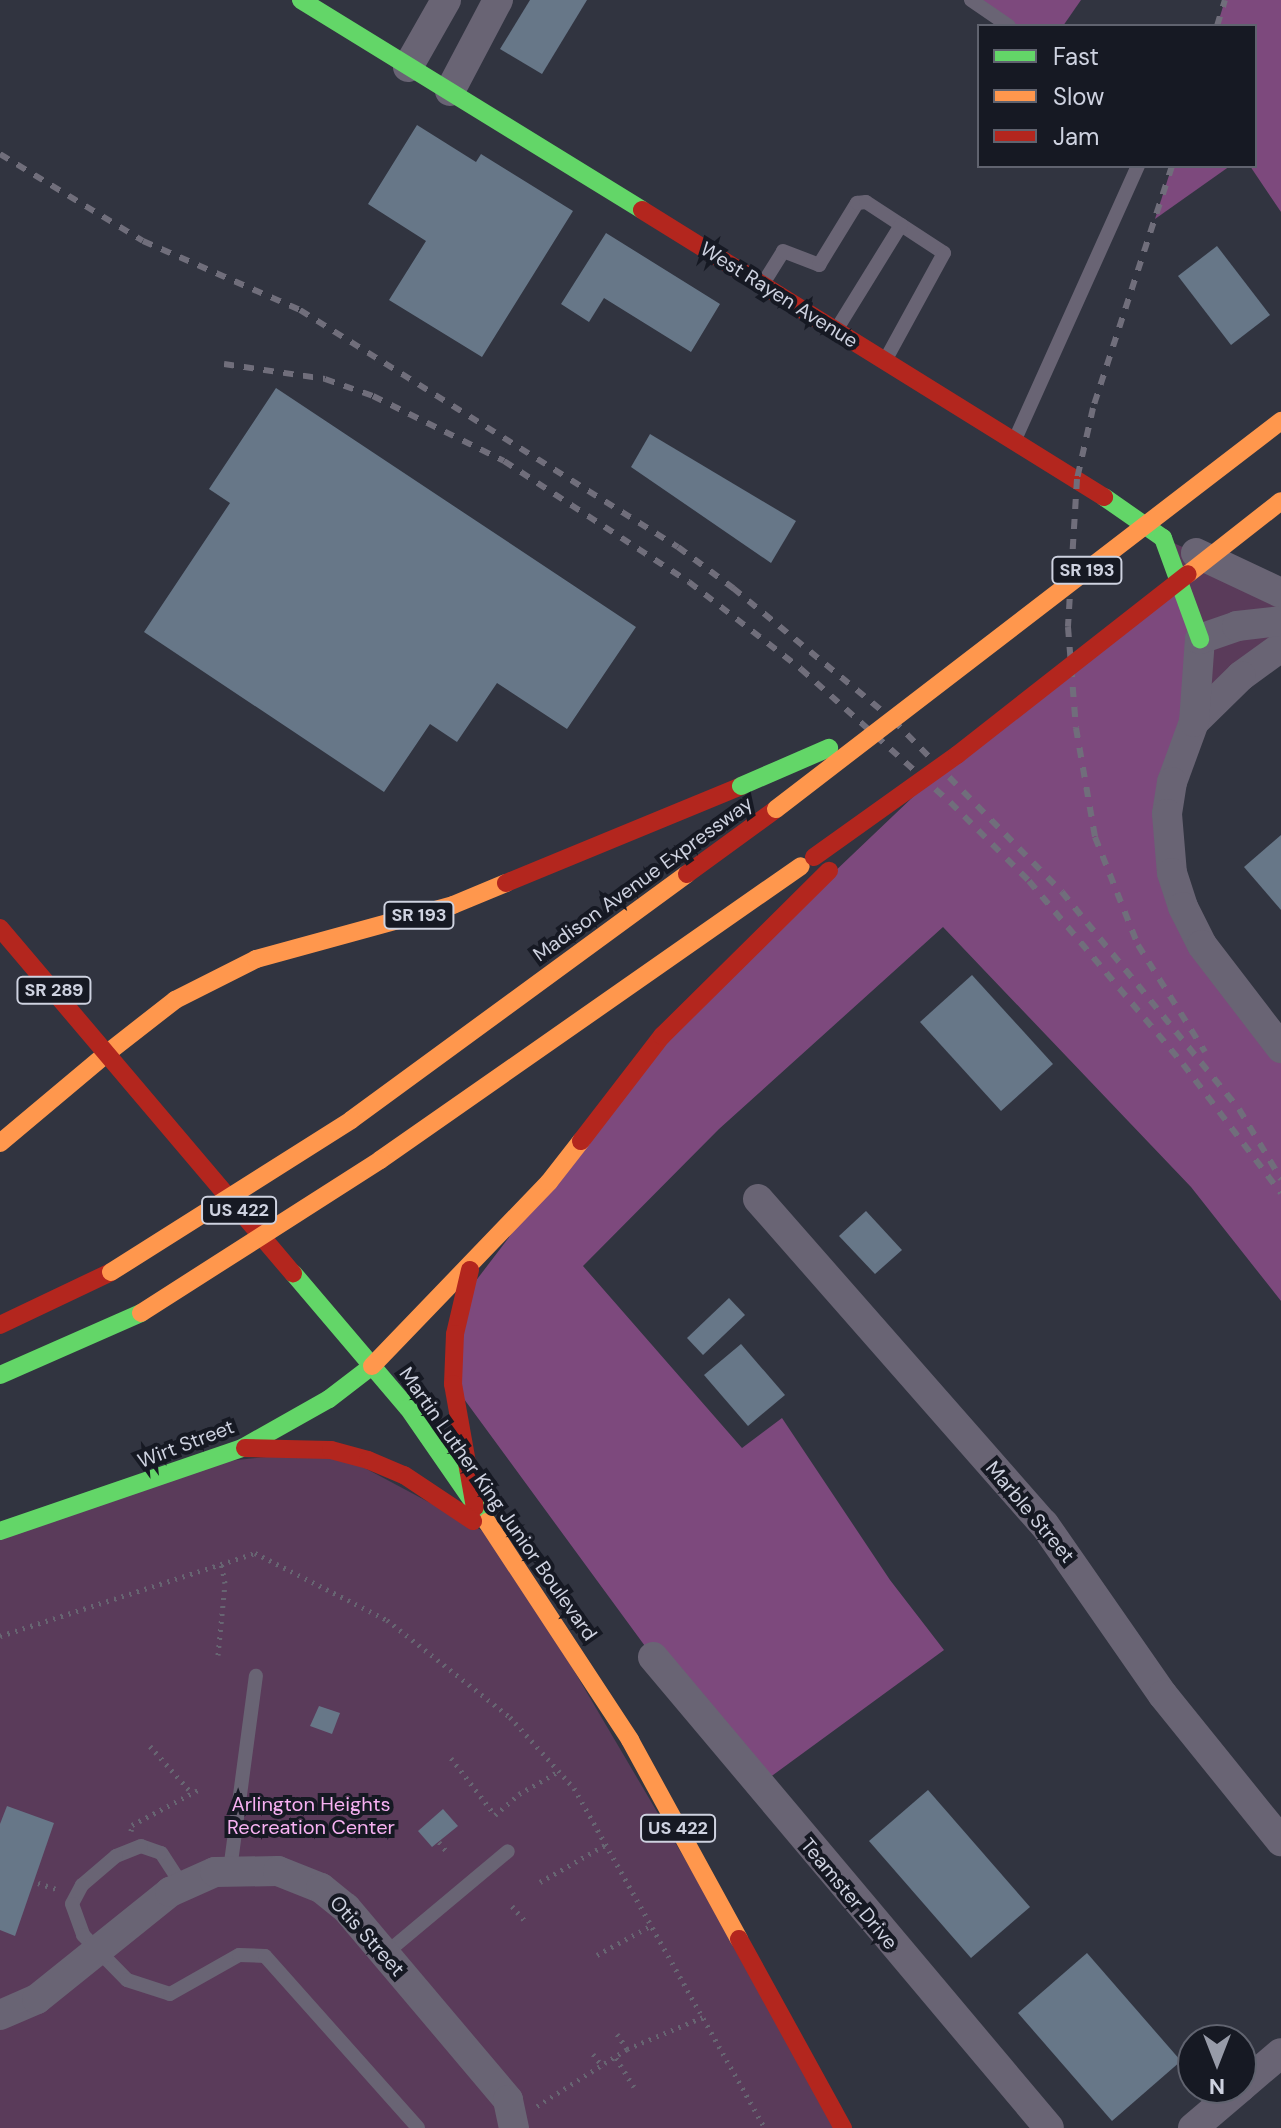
<!DOCTYPE html>
<style>
body{margin:0}
#map{position:relative;width:1281px;height:2128px;overflow:hidden;background:#313440;font-family:"DM Sans",sans-serif}
div>[style]{position:absolute}
.green>*{inset:0;background:#5a3b5a}
.forest>*{inset:0;background:#7d497d}
.building>*{inset:0;background:#677788}
.path>*{height:5px;margin-top:-2.5px;transform-origin:0;background:repeating-linear-gradient(90deg,#676572 0 2px,transparent 0 8px)}
.lane>*{height:14px;margin:-7px;padding:0 7px;transform-origin:7px;border-radius:7px;background:#696474}
.street>*{height:30px;margin:-15px;padding:0 15px;transform-origin:15px;border-radius:15px;background:#696474}
.fast>*{height:18px;margin:-9px;padding:0 9px;transform-origin:9px;border-radius:9px;background:#63d668}
.slow>*{height:18px;margin:-9px;padding:0 9px;transform-origin:9px;border-radius:9px;background:#ff974d}
.jam>*{height:18px;margin:-9px;padding:0 9px;transform-origin:9px;border-radius:9px;background:#b3261e}
.rail>*{height:6px;margin-top:-3px;transform-origin:0;background:repeating-linear-gradient(90deg,#706e7b 0 10px,transparent 0 20px)}
.fast-bridge>*{height:18px;margin:-9px;padding:0 9px;transform-origin:9px;border-radius:9px;background:#63d668}
.slow-bridge>*{height:18px;margin:-9px;padding:0 9px;transform-origin:9px;border-radius:9px;background:#ff974d}
.jam-bridge>*{height:18px;margin:-9px;padding:0 9px;transform-origin:9px;border-radius:9px;background:#b3261e}
span{translate:-50% -50%;white-space:nowrap;text-align:center;line-height:1.15;-webkit-text-stroke:8px #161923;paint-order:stroke}
.shield-label span{padding:2px 6px;background:#161923;border:2px solid;border-radius:6px;-webkit-text-stroke-width:0}
.shield-label{font-size:18px;color:#ced2e0;font-weight:700}
.street-label{font-size:20px;color:#ced2e0}
.park-label{font-size:20px;color:#f7b1f2}
.legend{position:absolute;left:977px;top:24px;width:280px;height:144px;box-sizing:border-box;background:#161923;border:2px solid #60636f;margin:0;padding:10px 14px;list-style:none;font-size:24px;color:#ced2e0}
.legend li{display:flex;align-items:center;gap:16px;height:40px}
.legend b{width:40px;border:2px solid #60636f}
.north{position:absolute;left:1177px;top:2024px;width:80px;height:80px;box-sizing:border-box;background:#161923;border:2px solid #60636f;border-radius:50%;rotate:180deg;font-size:22px;font-weight:700;line-height:32px;text-align:center;color:#ced2e0}
.north::after{content:'';display:block;margin:auto;width:28px;height:36px;background:#979ba8;clip-path:polygon(50% 0,100% 100%,50% 72%,0 100%)}
</style>
<div id="map">
<div class="green">
<div style="clip-path:polygon(1163px 538px,1281px 593px,1281px 647px,1194px 722px)"></div>
<div style="clip-path:polygon(331px 1450px,496px 1538px,843px 2128px,0 2128px,0 1531px,208px 1463px)"></div>
</div>
<div class="forest">
<div style="clip-path:polygon(971px 0,1081px 0,1063px 26px,1009px 26px)"></div>
<div style="clip-path:polygon(1225px 0,1281px 0,1281px 212px,1250px 166px,1255px 166px,1255px 26px,1217px 26px)"></div>
<div style="clip-path:polygon(1172px 166px,1230px 166px,1155px 219px)"></div>
<div style="clip-path:polygon(1180px 581px,1192px 610px,1172px 873px,1281px 1048px,1281px 1301px,1191px 1187px,943px 927px,719px 1129px,583px 1266px,742px 1448px,782px 1418px,890px 1580px,944px 1650px,758px 1786px,653px 1657px,453px 1384px,462px 1299px,662px 1036px,957px 755px)"></div>
</div>
<div class="building">
<div style="clip-path:polygon(530px 0,587px 0,542px 74px,500px 49px)"></div>
<div style="clip-path:polygon(417px 125px,476px 162px,481px 154px,573px 211px,482px 357px,389px 300px,426px 241px,368px 204px)"></div>
<div style="clip-path:polygon(606px 233px,720px 304px,691px 352px,604px 298px,589px 322px,561px 304px)"></div>
<div style="clip-path:polygon(1217px 246px,1270px 315px,1231px 345px,1178px 276px)"></div>
<div style="clip-path:polygon(276px 388px,636px 627px,567px 729px,497px 683px,457px 742px,430px 724px,384px 792px,144px 632px,230px 503px,209px 489px)"></div>
<div style="clip-path:polygon(650px 434px,796px 521px,771px 563px,631px 467px)"></div>
<div style="clip-path:polygon(1281px 835px,1281px 910px,1244px 867px)"></div>
<div style="clip-path:polygon(972px 975px,1053px 1064px,1001px 1111px,920px 1022px)"></div>
<div style="clip-path:polygon(866px 1211px,902px 1250px,875px 1274px,839px 1236px)"></div>
<div style="clip-path:polygon(729px 1298px,745px 1315px,703px 1355px,687px 1338px)"></div>
<div style="clip-path:polygon(741px 1344px,785px 1395px,748px 1426px,704px 1375px)"></div>
<div style="clip-path:polygon(319px 1706px,340px 1713px,332px 1734px,310px 1726px)"></div>
<div style="clip-path:polygon(928px 1790px,1030px 1907px,971px 1958px,869px 1841px)"></div>
<div style="clip-path:polygon(7px 1806px,54px 1823px,15px 1936px,0 1930px,0 1824px)"></div>
<div style="clip-path:polygon(443px 1809px,458px 1826px,432px 1847px,418px 1831px)"></div>
<div style="clip-path:polygon(1087px 1953px,1181px 2061px,1112px 2121px,1018px 2013px)"></div>
</div>
<div class="path">
<div style="left:0;top:1636px;width:268px;rotate:-18deg"></div>
<div style="left:255px;top:1553px;width:148px;rotate:26.9deg"></div>
<div style="left:387px;top:1620px;width:157px;rotate:38.3deg"></div>
<div style="left:510px;top:1717px;width:96px;rotate:48deg"></div>
<div style="left:574px;top:1788px;width:390px;rotate:60.7deg"></div>
<div style="left:218px;top:1655px;width:72px;rotate:-84.4deg"></div>
<div style="left:225px;top:1583px;width:20px;rotate:-101deg"></div>
<div style="left:150px;top:1746px;width:60px;rotate:48.4deg"></div>
<div style="left:451px;top:1758px;width:72px;rotate:52.3deg"></div>
<div style="left:495px;top:1815px;width:32px;rotate:-41deg"></div>
<div style="left:519px;top:1794px;width:46px;rotate:-29.9deg"></div>
<div style="left:131px;top:1831px;width:6px;rotate:-81deg"></div>
<div style="left:132px;top:1825px;width:77px;rotate:-27.9deg"></div>
<div style="left:439px;top:1842px;width:14px;rotate:51deg"></div>
<div style="left:540px;top:1882px;width:77px;rotate:-29.6deg"></div>
<div style="left:38px;top:1883px;width:22px;rotate:18deg"></div>
<div style="left:512px;top:1906px;width:20px;rotate:49deg"></div>
<div style="left:597px;top:1955px;width:63px;rotate:-28.6deg"></div>
<div style="left:617px;top:2034px;width:18px;rotate:56deg"></div>
<div style="left:593px;top:2054px;width:16px;rotate:52deg"></div>
<div style="left:616px;top:2058px;width:34px;rotate:58deg"></div>
<div style="left:537px;top:2106px;width:107px;rotate:-32.3deg"></div>
<div style="left:627px;top:2049px;width:82px;rotate:-22.8deg"></div>
</div>
<div class="lane">
<div style="left:971px;top:0;width:46px;rotate:34.4deg"></div>
<div style="left:764px;top:282px;width:36px;rotate:-58deg"></div>
<div style="left:783px;top:251px;width:39px;rotate:21deg"></div>
<div style="left:819px;top:265px;width:73px;rotate:-58.5deg"></div>
<div style="left:857px;top:203px;width:9px;rotate:-6deg"></div>
<div style="left:866px;top:202px;width:93px;rotate:33.2deg"></div>
<div style="left:944px;top:253px;width:119px;rotate:118.7deg"></div>
<div style="left:838px;top:327px;width:120px;rotate:-58.3deg"></div>
<div style="left:1017px;top:435px;width:295px;rotate:-65.8deg"></div>
<div style="left:230px;top:1870px;width:196px;rotate:-82.4deg"></div>
<div style="left:182px;top:1885px;width:38px;rotate:-123deg"></div>
<div style="left:161px;top:1853px;width:21px;rotate:-161deg"></div>
<div style="left:141px;top:1846px;width:27px;rotate:158deg"></div>
<div style="left:116px;top:1856px;width:45px;rotate:139.5deg"></div>
<div style="left:82px;top:1885px;width:21px;rotate:118deg"></div>
<div style="left:72px;top:1904px;width:33px;rotate:70deg"></div>
<div style="left:83px;top:1935px;width:63px;rotate:45.6deg"></div>
<div style="left:127px;top:1980px;width:45px;rotate:18deg"></div>
<div style="left:170px;top:1994px;width:79px;rotate:-29.5deg"></div>
<div style="left:239px;top:1955px;width:26px;rotate:2deg"></div>
<div style="left:265px;top:1956px;width:230px;rotate:48.3deg"></div>
<div style="left:385px;top:1954px;width:160px;rotate:-39.9deg"></div>
</div>
<div class="street">
<div style="left:408px;top:67px;width:77px;rotate:-60.4deg"></div>
<div style="left:450px;top:91px;width:103px;rotate:-62.2deg"></div>
<div style="left:1196px;top:553px;width:94px;rotate:25.2deg"></div>
<div style="left:1281px;top:647px;width:49px;rotate:144.1deg"></div>
<div style="left:1241px;top:676px;width:66px;rotate:135.6deg"></div>
<div style="left:1194px;top:722px;width:64px;rotate:110.1deg"></div>
<div style="left:1172px;top:782px;width:32px;rotate:99deg"></div>
<div style="left:1167px;top:814px;width:59px;rotate:85.2deg"></div>
<div style="left:1172px;top:873px;width:36px;rotate:72deg"></div>
<div style="left:1183px;top:907px;width:42px;rotate:63.4deg"></div>
<div style="left:1202px;top:945px;width:130px;rotate:52.5deg"></div>
<div style="left:1194px;top:722px;width:83px;rotate:-85.9deg"></div>
<div style="left:1200px;top:639px;width:39px;rotate:-19deg"></div>
<div style="left:1237px;top:626px;width:44px;rotate:-6.5deg"></div>
<div style="left:758px;top:1199px;width:433px;rotate:48.7deg"></div>
<div style="left:1044px;top:1524px;width:208px;rotate:55.2deg"></div>
<div style="left:1163px;top:1695px;width:188px;rotate:51.1deg"></div>
<div style="left:653px;top:1657px;width:615px;rotate:49.94deg"></div>
<div style="left:0;top:2015px;width:40px;rotate:-23.4deg"></div>
<div style="left:37px;top:1999px;width:171px;rotate:-38.8deg"></div>
<div style="left:170px;top:1892px;width:49px;rotate:-24deg"></div>
<div style="left:215px;top:1872px;width:63px;rotate:-0.9deg"></div>
<div style="left:278px;top:1871px;width:46px;rotate:21.6deg"></div>
<div style="left:321px;top:1888px;width:32px;rotate:39deg"></div>
<div style="left:346px;top:1908px;width:251px;rotate:49.8deg"></div>
<div style="left:508px;top:2100px;width:29px;rotate:78deg"></div>
<div style="left:1241px;top:2087px;width:52px;rotate:-40.4deg"></div>
<div style="left:1193px;top:2128px;width:62px;rotate:-40.4deg"></div>
</div>
<div class="fast">
<div style="left:301px;top:0;width:400px;rotate:31.6deg"></div>
<div style="left:1104px;top:497px;width:72px;rotate:34.8deg"></div>
<div style="left:1163px;top:538px;width:108px;rotate:69.9deg"></div>
<div style="left:293px;top:1273px;width:177px;rotate:49.6deg"></div>
<div style="left:408px;top:1408px;width:139px;rotate:55.3deg"></div>
<div style="left:0;top:1375px;width:154px;rotate:-23.7deg"></div>
<div style="left:0;top:1531px;width:256px;rotate:-18.9deg"></div>
<div style="left:242px;top:1448px;width:100px;rotate:-29.4deg"></div>
<div style="left:329px;top:1399px;width:54px;rotate:-37.5deg"></div>
</div>
<div class="slow">
<div style="left:106px;top:1054px;width:88px;rotate:-38deg"></div>
<div style="left:175px;top:1000px;width:91px;rotate:-26.8deg"></div>
<div style="left:256px;top:959px;width:204px;rotate:-15.3deg"></div>
<div style="left:453px;top:905px;width:57px;rotate:-22.5deg"></div>
<div style="left:351px;top:1120px;width:416px;rotate:-36.2deg"></div>
<div style="left:0;top:1143px;width:138px;rotate:-40deg"></div>
<div style="left:380px;top:1160px;width:513px;rotate:-34.93deg"></div>
<div style="left:372px;top:1366px;width:255px;rotate:-46.1deg"></div>
<div style="left:549px;top:1182px;width:52px;rotate:-52deg"></div>
<div style="left:487px;top:1522px;width:261px;rotate:56.7deg"></div>
<div style="left:630px;top:1740px;width:227px;rotate:61.3deg"></div>
</div>
<div class="jam">
<div style="left:642px;top:210px;width:544px;rotate:31.85deg"></div>
<div style="left:687px;top:874px;width:110px;rotate:-36.1deg"></div>
<div style="left:506px;top:883px;width:254px;rotate:-22.4deg"></div>
<div style="left:0;top:928px;width:453px;rotate:49.7deg"></div>
<div style="left:581px;top:1141px;width:133px;rotate:-52.4deg"></div>
<div style="left:662px;top:1036px;width:235px;rotate:-44.7deg"></div>
<div style="left:470px;top:1270px;width:66px;rotate:103.2deg"></div>
<div style="left:455px;top:1334px;width:50px;rotate:92.3deg"></div>
<div style="left:453px;top:1384px;width:125px;rotate:79.9deg"></div>
<div style="left:0;top:1325px;width:123px;rotate:-25.5deg"></div>
<div style="left:245px;top:1448px;width:86px;rotate:1.3deg"></div>
<div style="left:331px;top:1450px;width:38px;rotate:15deg"></div>
<div style="left:368px;top:1460px;width:39px;rotate:23deg"></div>
<div style="left:404px;top:1475px;width:83px;rotate:33.7deg"></div>
<div style="left:739px;top:1939px;width:216px;rotate:61.2deg"></div>
</div>
<div class="rail">
<div style="left:1217px;top:26px;width:27px;rotate:-73deg"></div>
<div style="left:0;top:154px;width:167px;rotate:31.3deg"></div>
<div style="left:143px;top:241px;width:171px;rotate:23.7deg"></div>
<div style="left:300px;top:310px;width:446px;rotate:32.1deg"></div>
<div style="left:678px;top:547px;width:69px;rotate:36.7deg"></div>
<div style="left:733px;top:588px;width:207px;rotate:39.5deg"></div>
<div style="left:893px;top:720px;width:241px;rotate:45.5deg"></div>
<div style="left:1062px;top:892px;width:280px;rotate:50.8deg"></div>
<div style="left:1239px;top:1109px;width:82px;rotate:59deg"></div>
<div style="left:1172px;top:166px;width:255px;rotate:108.1deg"></div>
<div style="left:1093px;top:408px;width:73px;rotate:102.7deg"></div>
<div style="left:1077px;top:479px;width:148px;rotate:93.5deg"></div>
<div style="left:1068px;top:627px;width:101px;rotate:85.5deg"></div>
<div style="left:1076px;top:728px;width:111px;rotate:80.1deg"></div>
<div style="left:1095px;top:837px;width:116px;rotate:68.3deg"></div>
<div style="left:1138px;top:945px;width:126px;rotate:57.9deg"></div>
<div style="left:224px;top:364px;width:102px;rotate:8.4deg"></div>
<div style="left:325px;top:379px;width:51px;rotate:19.5deg"></div>
<div style="left:373px;top:396px;width:146px;rotate:26.4deg"></div>
<div style="left:504px;top:461px;width:221px;rotate:33.2deg"></div>
<div style="left:689px;top:582px;width:142px;rotate:37.8deg"></div>
<div style="left:801px;top:669px;width:200px;rotate:41.8deg"></div>
<div style="left:950px;top:802px;width:112px;rotate:45deg"></div>
<div style="left:1029px;top:881px;width:239px;rotate:49.9deg"></div>
<div style="left:1183px;top:1064px;width:162px;rotate:52.8deg"></div>
</div>
<div class="fast-bridge">
<div style="left:741px;top:786px;width:96px;rotate:-23.4deg"></div>
</div>
<div class="slow-bridge">
<div style="left:1188px;top:574px;width:118px;rotate:-38.1deg"></div>
<div style="left:776px;top:809px;width:637px;rotate:-37.54deg"></div>
<div style="left:111px;top:1272px;width:284px;rotate:-32.3deg"></div>
<div style="left:141px;top:1313px;width:284px;rotate:-32.6deg"></div>
</div>
<div class="jam-bridge">
<div style="left:814px;top:857px;width:176px;rotate:-35.5deg"></div>
<div style="left:957px;top:755px;width:293px;rotate:-38.1deg"></div>
</div>
<div class="shield-label">
<span style="left:1087px;top:570px">SR 193</span>
<span style="left:419px;top:915px">SR 193</span>
<span style="left:54px;top:990px">SR 289</span>
<span style="left:239px;top:1210px">US 422</span>
<span style="left:678px;top:1828px">US 422</span>
</div>
<div class="street-label">
<span style="left:779px;top:295px;rotate:32deg">West Rayen Avenue</span>
<span style="left:643px;top:879px;rotate:-36deg">Madison Avenue Expressway</span>
<span style="left:186px;top:1444px;rotate:-21deg">Wirt Street</span>
<span style="left:498px;top:1504px;rotate:55deg">Martin Luther King Junior Boulevard</span>
<span style="left:1030px;top:1512px;rotate:50deg">Marble Street</span>
<span style="left:849px;top:1894px;rotate:50deg">Teamster Drive</span>
<span style="left:367px;top:1936px;rotate:48deg">Otis Street</span>
</div>
<div class="park-label">
<span style="left:311px;top:1816px">Arlington Heights<br>Recreation Center</span>
</div>
<ul class="legend">
<li><b style="height:10px;background:#63d668"></b>Fast</li>
<li><b style="height:10px;background:#ff974d"></b>Slow</li>
<li><b style="height:10px;background:#b3261e"></b>Jam</li>
</ul>
<div class="north">N</div>
</div>
